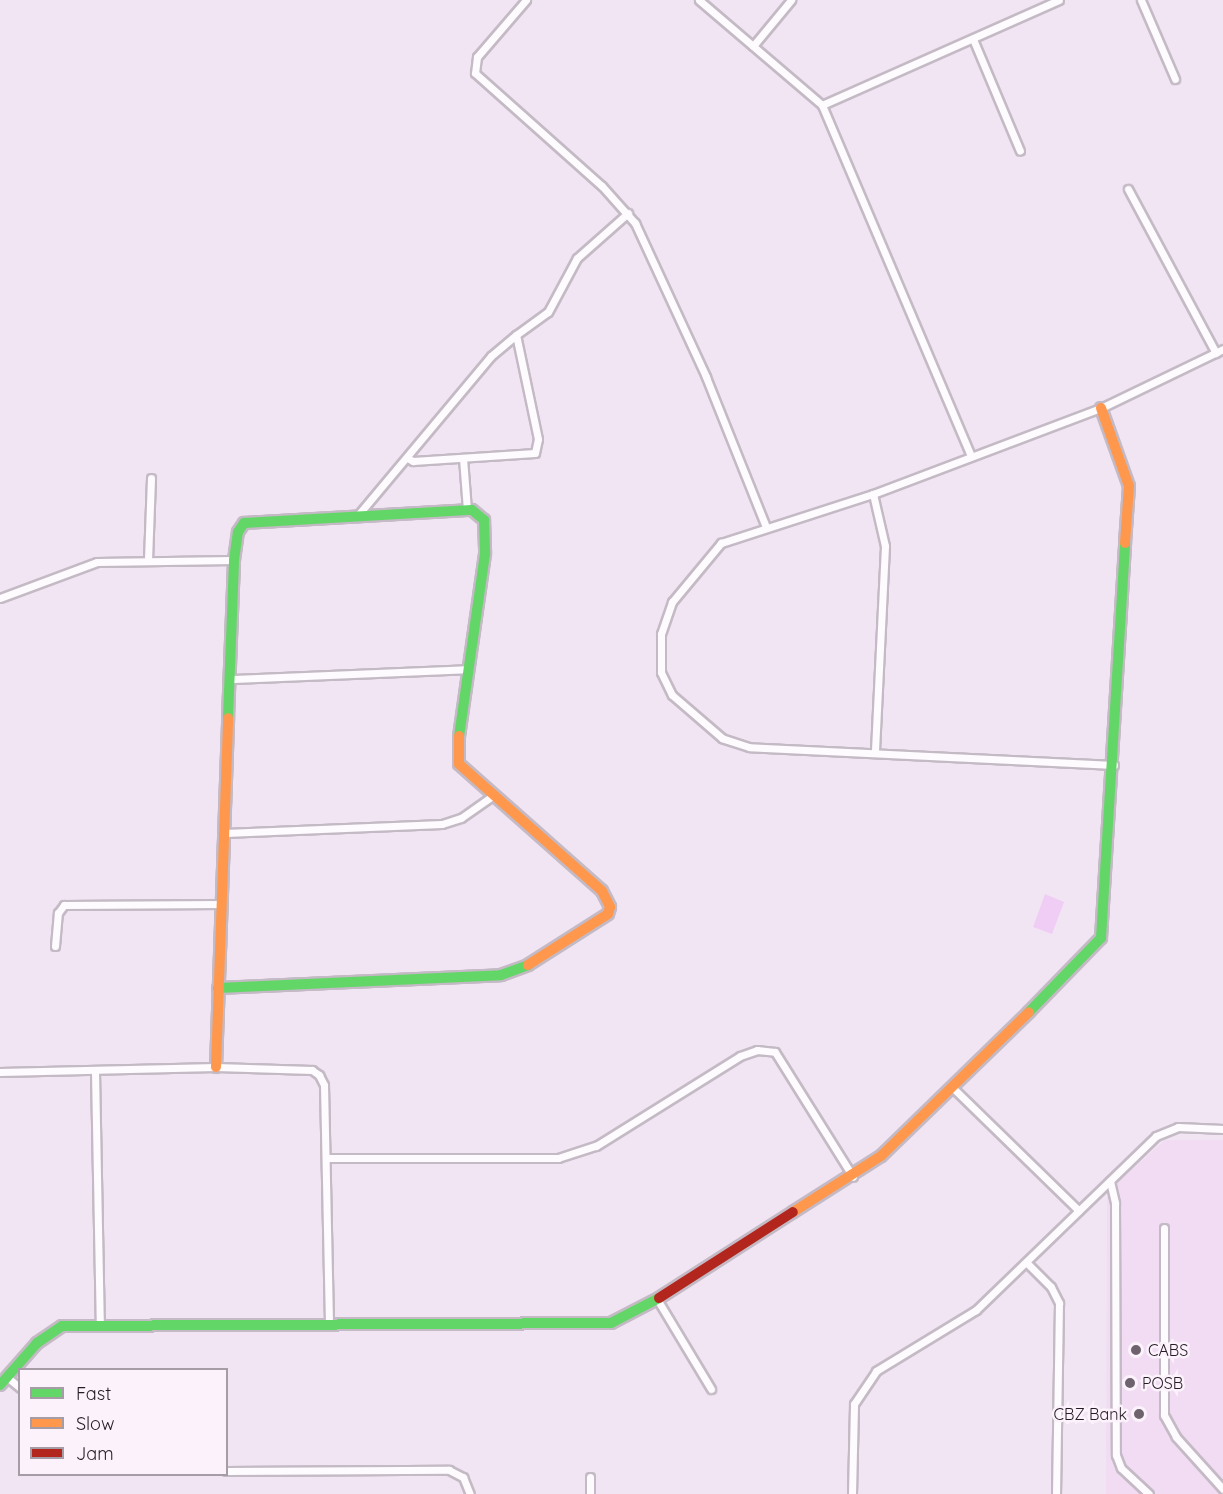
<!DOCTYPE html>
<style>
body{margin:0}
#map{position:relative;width:1223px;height:1494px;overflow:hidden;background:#f2e5f3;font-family:Quicksand,sans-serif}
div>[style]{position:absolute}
.built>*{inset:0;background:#f1dcf3}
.green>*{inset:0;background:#f0cdf4}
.roads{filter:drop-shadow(2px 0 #c4bac5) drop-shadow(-2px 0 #c4bac5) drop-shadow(0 2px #c4bac5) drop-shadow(0 -2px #c4bac5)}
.street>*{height:7px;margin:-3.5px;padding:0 3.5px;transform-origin:3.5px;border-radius:3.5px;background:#fdfbfd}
.fast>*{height:10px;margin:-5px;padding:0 5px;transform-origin:5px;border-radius:5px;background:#63d668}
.slow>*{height:10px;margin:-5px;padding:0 5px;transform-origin:5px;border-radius:5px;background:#ff974d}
.jam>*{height:10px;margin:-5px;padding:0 5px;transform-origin:5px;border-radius:5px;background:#b3261e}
.dots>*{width:16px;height:16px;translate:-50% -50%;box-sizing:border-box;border:3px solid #fbf2fc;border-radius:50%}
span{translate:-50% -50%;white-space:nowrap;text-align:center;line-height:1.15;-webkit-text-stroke:5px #fbf2fc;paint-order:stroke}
.poi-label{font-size:16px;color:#251c26}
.left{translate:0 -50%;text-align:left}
.right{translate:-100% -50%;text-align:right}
.legend{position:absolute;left:18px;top:1368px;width:210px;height:108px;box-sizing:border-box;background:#fbf2fc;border:2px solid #a59ca6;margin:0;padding:8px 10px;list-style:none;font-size:18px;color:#251c26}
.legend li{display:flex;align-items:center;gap:12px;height:30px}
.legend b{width:30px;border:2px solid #a59ca6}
</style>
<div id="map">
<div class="built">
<div style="clip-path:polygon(1165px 1140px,1223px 1140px,1223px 1494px,1106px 1494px,1107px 1192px)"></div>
</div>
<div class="green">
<div style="clip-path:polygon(1045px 894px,1064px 902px,1052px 934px,1033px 927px)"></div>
</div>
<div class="roads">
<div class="street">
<div style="left:526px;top:0;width:75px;rotate:130.7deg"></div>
<div style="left:477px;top:57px;width:16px;rotate:97deg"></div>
<div style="left:475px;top:73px;width:170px;rotate:41.7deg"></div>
<div style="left:602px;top:186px;width:50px;rotate:48.3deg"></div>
<div style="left:635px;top:223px;width:170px;rotate:65.2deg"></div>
<div style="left:706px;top:377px;width:162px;rotate:68.2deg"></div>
<div style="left:699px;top:0;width:162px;rotate:40.5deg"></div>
<div style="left:822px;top:105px;width:381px;rotate:67deg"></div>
<div style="left:1141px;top:0;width:86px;rotate:66.7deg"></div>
<div style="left:973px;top:39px;width:121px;rotate:67.2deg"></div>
<div style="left:753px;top:46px;width:60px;rotate:-50.4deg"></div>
<div style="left:822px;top:105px;width:259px;rotate:-23.9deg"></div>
<div style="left:1128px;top:189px;width:186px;rotate:61.8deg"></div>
<div style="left:407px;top:458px;width:7px;rotate:27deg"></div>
<div style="left:413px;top:461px;width:122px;rotate:-3.8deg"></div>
<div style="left:535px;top:453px;width:14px;rotate:-78deg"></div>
<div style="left:538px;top:439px;width:106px;rotate:-101.9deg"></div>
<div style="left:516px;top:335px;width:39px;rotate:-36deg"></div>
<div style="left:548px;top:312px;width:61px;rotate:-61.8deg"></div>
<div style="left:577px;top:258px;width:68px;rotate:-41.4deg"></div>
<div style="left:463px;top:458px;width:52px;rotate:85.6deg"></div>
<div style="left:873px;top:494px;width:53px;rotate:77deg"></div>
<div style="left:885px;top:546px;width:206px;rotate:92.8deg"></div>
<div style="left:358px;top:515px;width:207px;rotate:-50.1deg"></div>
<div style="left:491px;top:356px;width:33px;rotate:-40deg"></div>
<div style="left:148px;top:560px;width:82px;rotate:-87.9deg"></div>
<div style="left:0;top:598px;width:103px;rotate:-20.4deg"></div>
<div style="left:97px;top:562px;width:137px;rotate:-0.8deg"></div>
<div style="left:231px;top:679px;width:238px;rotate:-2.4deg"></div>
<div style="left:1114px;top:765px;width:365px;rotate:-177.2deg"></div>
<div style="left:749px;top:747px;width:28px;rotate:-162deg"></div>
<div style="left:722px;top:738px;width:66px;rotate:-139.3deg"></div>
<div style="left:672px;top:695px;width:25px;rotate:-116deg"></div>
<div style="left:661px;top:672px;width:38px;rotate:-90deg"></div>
<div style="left:661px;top:634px;width:34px;rotate:-71deg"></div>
<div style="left:672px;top:602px;width:77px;rotate:-50.3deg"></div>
<div style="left:721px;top:543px;width:160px;rotate:-17.9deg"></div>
<div style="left:873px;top:494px;width:244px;rotate:-20.7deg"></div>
<div style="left:1101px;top:408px;width:136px;rotate:-25.8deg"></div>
<div style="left:225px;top:833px;width:217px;rotate:-2.4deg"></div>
<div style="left:442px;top:824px;width:20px;rotate:-18deg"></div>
<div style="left:461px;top:818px;width:38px;rotate:-35deg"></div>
<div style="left:55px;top:946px;width:33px;rotate:-85deg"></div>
<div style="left:58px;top:913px;width:10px;rotate:-53deg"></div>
<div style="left:64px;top:905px;width:158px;rotate:-0.4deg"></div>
<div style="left:0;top:1072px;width:216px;rotate:-1.3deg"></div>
<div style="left:216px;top:1067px;width:96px;rotate:1.8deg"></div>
<div style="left:312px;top:1070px;width:9px;rotate:36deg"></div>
<div style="left:319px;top:1075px;width:11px;rotate:63deg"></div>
<div style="left:324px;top:1085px;width:240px;rotate:88.8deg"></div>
<div style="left:95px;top:1072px;width:253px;rotate:88.9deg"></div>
<div style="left:952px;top:1087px;width:177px;rotate:44.3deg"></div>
<div style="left:327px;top:1158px;width:231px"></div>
<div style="left:558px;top:1158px;width:40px;rotate:-18deg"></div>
<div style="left:596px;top:1146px;width:170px;rotate:-32deg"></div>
<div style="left:740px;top:1056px;width:18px;rotate:-19deg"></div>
<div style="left:757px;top:1050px;width:18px;rotate:6deg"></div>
<div style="left:775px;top:1052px;width:147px;rotate:58deg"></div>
<div style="left:1110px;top:1181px;width:23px;rotate:77deg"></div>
<div style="left:1115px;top:1203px;width:252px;rotate:89.8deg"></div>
<div style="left:1116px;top:1455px;width:14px;rotate:69deg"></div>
<div style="left:1121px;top:1468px;width:38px;rotate:43deg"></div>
<div style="left:1164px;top:1228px;width:187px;rotate:90deg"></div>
<div style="left:1164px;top:1415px;width:25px;rotate:61deg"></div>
<div style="left:1176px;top:1437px;width:70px;rotate:47.9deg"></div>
<div style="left:1027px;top:1263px;width:34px;rotate:45deg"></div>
<div style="left:1051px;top:1287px;width:18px;rotate:63deg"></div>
<div style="left:1059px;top:1303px;width:191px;rotate:90.9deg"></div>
<div style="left:657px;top:1299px;width:105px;rotate:59deg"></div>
<div style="left:7px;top:1377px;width:17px;rotate:40deg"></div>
<div style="left:226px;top:1471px;width:223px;rotate:-0.3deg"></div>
<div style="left:449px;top:1470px;width:16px;rotate:27deg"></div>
<div style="left:463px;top:1477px;width:18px;rotate:68deg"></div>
<div style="left:590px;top:1477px;width:17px;rotate:90deg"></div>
<div style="left:852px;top:1494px;width:90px;rotate:-88.7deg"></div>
<div style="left:854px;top:1404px;width:40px;rotate:-56deg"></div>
<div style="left:876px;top:1371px;width:117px;rotate:-31.4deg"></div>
<div style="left:976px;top:1310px;width:250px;rotate:-44deg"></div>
<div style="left:1156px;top:1136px;width:24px;rotate:-22deg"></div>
<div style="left:1178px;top:1127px;width:45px;rotate:2.5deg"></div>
</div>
<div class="fast">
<div style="left:228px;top:718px;width:158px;rotate:-87.8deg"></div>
<div style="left:234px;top:560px;width:28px;rotate:-82deg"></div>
<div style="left:238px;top:532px;width:11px;rotate:-56deg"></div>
<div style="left:244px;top:523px;width:228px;rotate:-3.3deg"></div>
<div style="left:472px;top:510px;width:16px;rotate:40deg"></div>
<div style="left:484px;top:520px;width:34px;rotate:88deg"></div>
<div style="left:485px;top:554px;width:184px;rotate:98.1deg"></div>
<div style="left:218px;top:988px;width:283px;rotate:-2.6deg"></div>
<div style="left:501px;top:975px;width:29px;rotate:-20deg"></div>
<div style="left:1029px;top:1012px;width:103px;rotate:-45.8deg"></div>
<div style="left:1101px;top:938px;width:396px;rotate:-86.5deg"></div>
<div style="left:0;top:1385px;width:56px;rotate:-48.6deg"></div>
<div style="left:37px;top:1343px;width:30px;rotate:-34deg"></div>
<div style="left:62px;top:1326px;width:549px;rotate:-0.31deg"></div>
<div style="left:611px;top:1323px;width:54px;rotate:-27.5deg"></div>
</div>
<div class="slow">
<div style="left:1101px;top:408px;width:83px;rotate:70.3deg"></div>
<div style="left:1129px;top:486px;width:57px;rotate:94deg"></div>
<div style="left:459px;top:736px;width:28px;rotate:90deg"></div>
<div style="left:459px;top:764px;width:191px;rotate:41.6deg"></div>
<div style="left:602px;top:891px;width:18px;rotate:63deg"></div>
<div style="left:610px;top:907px;width:7px;rotate:106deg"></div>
<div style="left:608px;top:914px;width:95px;rotate:147.5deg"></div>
<div style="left:216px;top:1067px;width:349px;rotate:-88deg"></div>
<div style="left:793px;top:1212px;width:104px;rotate:-32.5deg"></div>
<div style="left:881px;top:1156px;width:206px;rotate:-44.2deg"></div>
</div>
<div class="jam">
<div style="left:659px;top:1298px;width:159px;rotate:-32.7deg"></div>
</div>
</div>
<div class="dots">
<div style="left:1136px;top:1350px;background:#6d626e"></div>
<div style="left:1130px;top:1383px;background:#6d626e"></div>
<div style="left:1139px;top:1414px;background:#6d626e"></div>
</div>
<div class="poi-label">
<span class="left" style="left:1148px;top:1350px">CABS</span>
<span class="left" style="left:1142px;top:1383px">POSB</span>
<span class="right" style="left:1127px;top:1414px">CBZ Bank</span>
</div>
<ul class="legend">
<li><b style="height:8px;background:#63d668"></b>Fast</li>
<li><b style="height:8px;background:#ff974d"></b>Slow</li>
<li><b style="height:8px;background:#b3261e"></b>Jam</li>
</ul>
</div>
